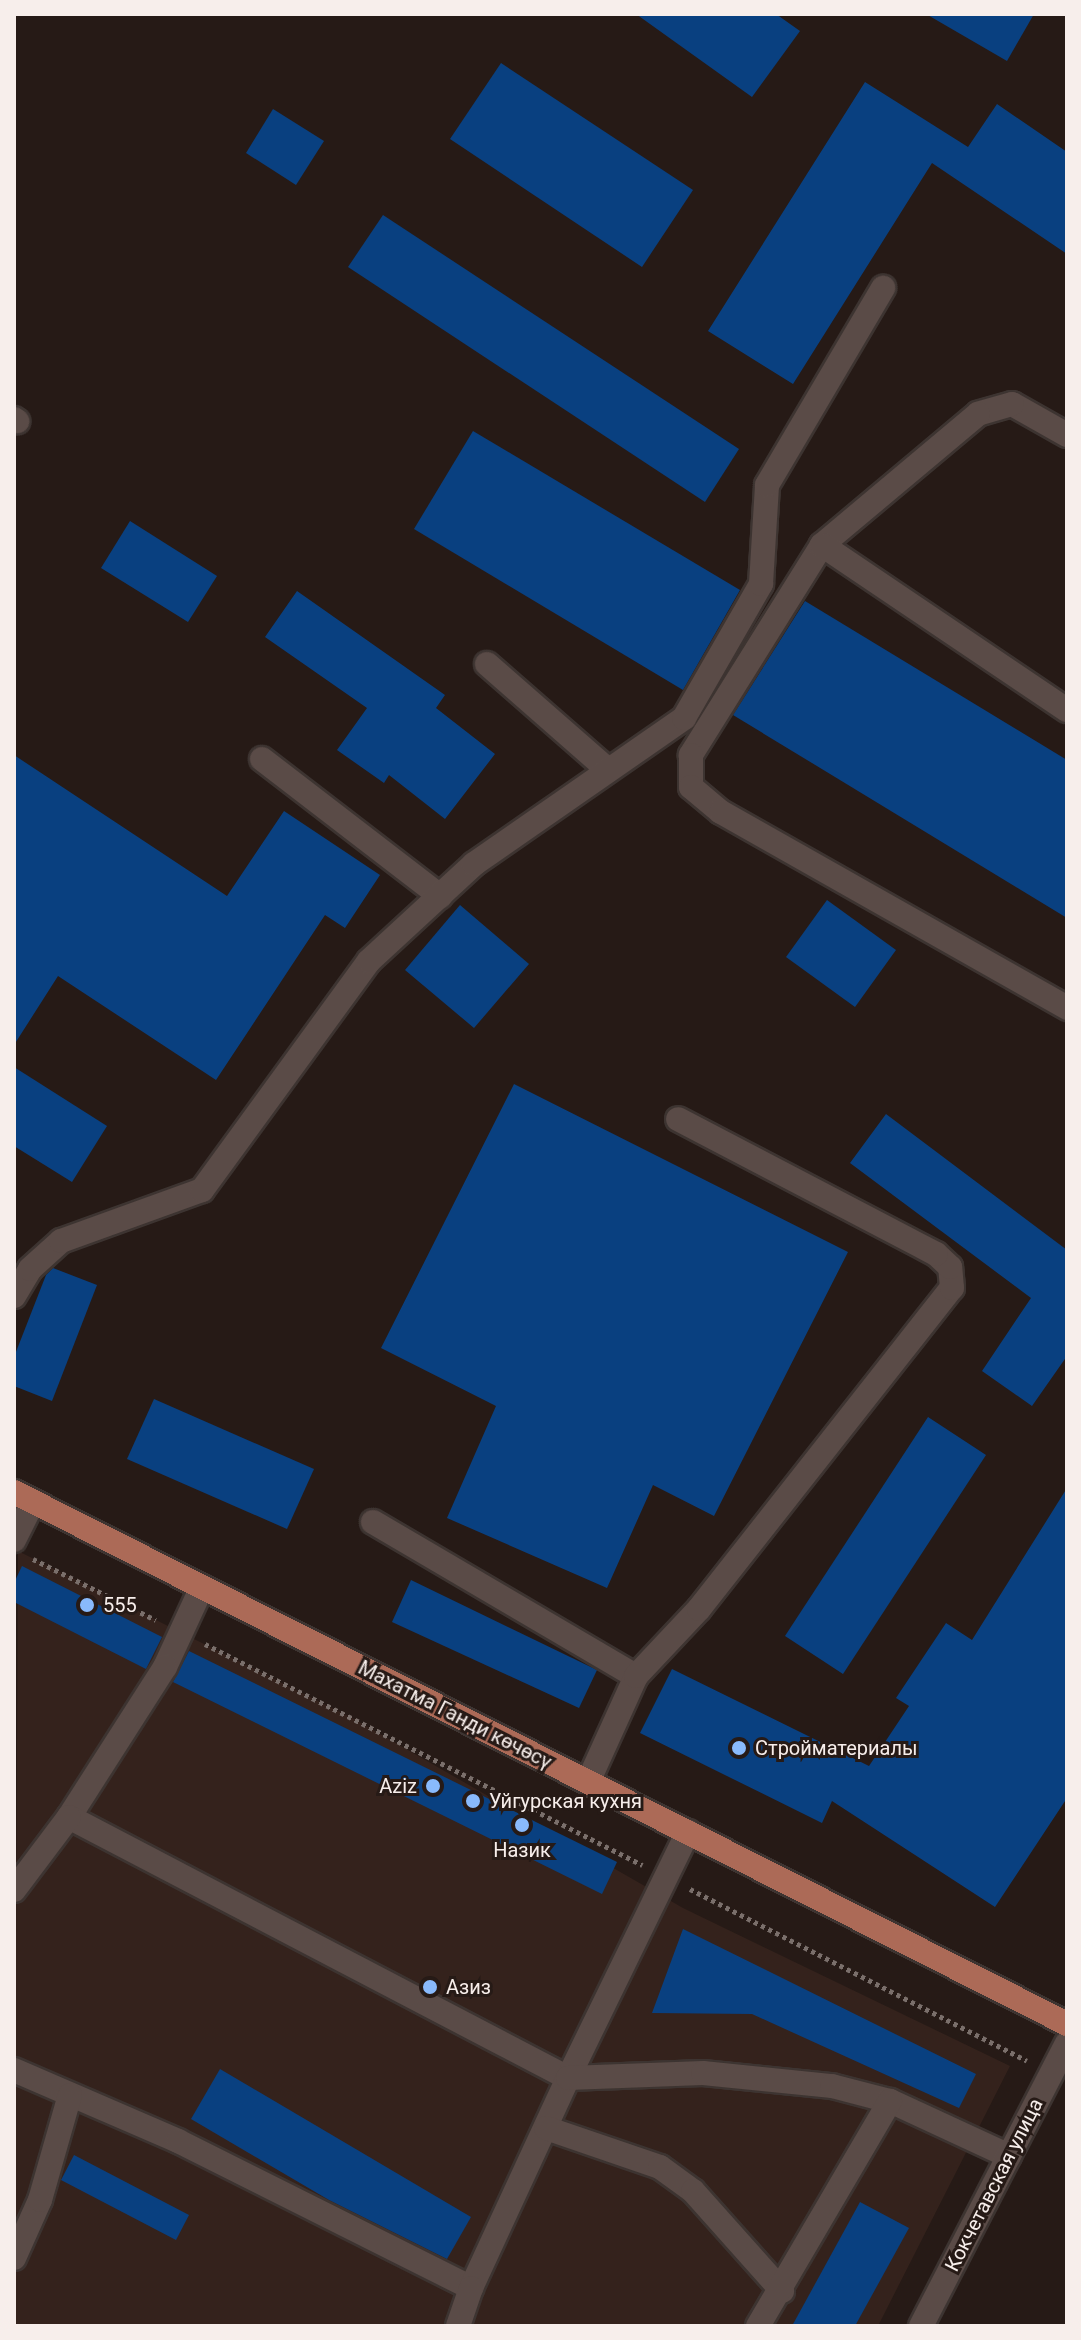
<!DOCTYPE html>
<meta charset="utf-8">
<style>
body{margin:0}
#map{position:relative;width:1081px;height:2340px;overflow:hidden;background:#261a16;font-family:Roboto,sans-serif}
div>[style]{position:absolute}
.built>*{inset:0;background:#34221c}
.building>*{inset:0;background:#094080}
.path>*{height:5px;margin-top:-2.5px;transform-origin:0;background:repeating-linear-gradient(90deg,#7a6f6b 0 4px,transparent 0 8px)}
.roads{filter:drop-shadow(2px 0 #3d3431) drop-shadow(-2px 0 #3d3431) drop-shadow(0 2px #3d3431) drop-shadow(0 -2px #3d3431)}
.minor>*{height:24px;margin:-12px;padding:0 12px;transform-origin:12px;border-radius:12px;background:#5a4b47}
.major>*{height:24px;margin:-12px;padding:0 12px;transform-origin:12px;border-radius:12px;background:#ac6a57}
.dots>*{width:22px;height:22px;translate:-50% -50%;box-sizing:border-box;border:4px solid #261a16;border-radius:50%}
span{translate:-50% -50%;white-space:nowrap;text-align:center;line-height:1.15;-webkit-text-stroke:6px #261a16;paint-order:stroke}
.poi-label{font-size:20px;color:#f7eeeb}
.left{translate:0 -50%;text-align:left}
.right{translate:-100% -50%;text-align:right}
.street-label{font-size:20px;color:#f7eeeb}
.frame{position:absolute;inset:0;border:16px solid #f7eeeb;pointer-events:none}
</style>
<div id="map">
<div class="built">
<div style="clip-path:polygon(18px 1551px,354px 1719px,683px 1908px,1010px 2066px,878px 2326px,14px 2326px)"></div>
</div>
<div class="building">
<div style="clip-path:polygon(636px 14px,776px 14px,800px 31px,752px 97px)"></div>
<div style="clip-path:polygon(926px 14px,1034px 14px,1007px 61px)"></div>
<div style="clip-path:polygon(501px 63px,693px 190px,642px 267px,450px 139px)"></div>
<div style="clip-path:polygon(865px 82px,968px 147px,997px 104px,1067px 152px,1067px 254px,932px 163px,793px 384px,708px 331px)"></div>
<div style="clip-path:polygon(273px 109px,324px 141px,296px 185px,246px 153px)"></div>
<div style="clip-path:polygon(383px 215px,739px 449px,705px 502px,348px 267px)"></div>
<div style="clip-path:polygon(473px 431px,740px 590px,683px 690px,414px 529px)"></div>
<div style="clip-path:polygon(130px 521px,217px 576px,188px 622px,101px 568px)"></div>
<div style="clip-path:polygon(297px 591px,445px 695px,436px 708px,495px 754px,445px 819px,389px 775px,384px 783px,337px 750px,367px 708px,265px 637px)"></div>
<div style="clip-path:polygon(805px 601px,1067px 760px,1067px 918px,733px 715px)"></div>
<div style="clip-path:polygon(14px 755px,227px 896px,284px 811px,380px 875px,345px 928px,325px 915px,216px 1080px,58px 976px,14px 1045px)"></div>
<div style="clip-path:polygon(827px 900px,896px 950px,855px 1007px,786px 957px)"></div>
<div style="clip-path:polygon(460px 905px,529px 964px,474px 1028px,405px 970px)"></div>
<div style="clip-path:polygon(14px 1067px,107px 1126px,72px 1182px,14px 1146px)"></div>
<div style="clip-path:polygon(514px 1084px,848px 1252px,714px 1516px,653px 1485px,607px 1588px,447px 1518px,496px 1406px,381px 1348px)"></div>
<div style="clip-path:polygon(886px 1114px,1067px 1250px,1067px 1356px,1032px 1406px,982px 1371px,1031px 1298px,850px 1163px)"></div>
<div style="clip-path:polygon(53px 1268px,97px 1285px,52px 1401px,14px 1386px,14px 1357px,46px 1275px)"></div>
<div style="clip-path:polygon(154px 1399px,314px 1469px,287px 1529px,127px 1459px)"></div>
<div style="clip-path:polygon(928px 1417px,986px 1455px,843px 1674px,785px 1636px)"></div>
<div style="clip-path:polygon(1067px 1488px,1067px 1798px,995px 1907px,832px 1801px,822px 1823px,640px 1733px,672px 1669px,869px 1766px,909px 1706px,896px 1698px,946px 1623px,972px 1640px)"></div>
<div style="clip-path:polygon(22px 1566px,162px 1637px,146px 1669px,14px 1602px,14px 1583px)"></div>
<div style="clip-path:polygon(411px 1580px,597px 1670px,579px 1708px,392px 1622px)"></div>
<div style="clip-path:polygon(189px 1651px,617px 1862px,602px 1894px,173px 1682px)"></div>
<div style="clip-path:polygon(683px 1929px,976px 2074px,959px 2108px,752px 2014px,652px 2013px)"></div>
<div style="clip-path:polygon(220px 2069px,471px 2217px,447px 2259px,329px 2200px,191px 2119px)"></div>
<div style="clip-path:polygon(74px 2155px,189px 2215px,176px 2240px,61px 2180px)"></div>
<div style="clip-path:polygon(860px 2202px,909px 2228px,855px 2326px,792px 2326px)"></div>
</div>
<div class="path">
<div style="left:33px;top:1559px;width:137px;rotate:26.4deg"></div>
<div style="left:205px;top:1644px;width:490px;rotate:26.8deg"></div>
<div style="left:690px;top:1889px;width:378px;rotate:27deg"></div>
</div>
<div class="roads">
<div class="minor">
<div style="left:14px;top:419px;width:4px;rotate:34deg"></div>
<div style="left:1067px;top:435px;width:63px;rotate:-150.6deg"></div>
<div style="left:1012px;top:404px;width:35px;rotate:164deg"></div>
<div style="left:978px;top:414px;width:204px;rotate:140deg"></div>
<div style="left:822px;top:545px;width:248px;rotate:122deg"></div>
<div style="left:691px;top:755px;width:32px;rotate:90deg"></div>
<div style="left:691px;top:787px;width:39px;rotate:40deg"></div>
<div style="left:721px;top:812px;width:398px;rotate:29.5deg"></div>
<div style="left:822px;top:545px;width:295px;rotate:34deg"></div>
<div style="left:487px;top:664px;width:159px;rotate:41.2deg"></div>
<div style="left:262px;top:759px;width:225px;rotate:37.6deg"></div>
<div style="left:14px;top:1296px;width:31px;rotate:-59deg"></div>
<div style="left:30px;top:1269px;width:42px;rotate:-42.1deg"></div>
<div style="left:61px;top:1241px;width:150px;rotate:-19.9deg"></div>
<div style="left:202px;top:1190px;width:283px;rotate:-53.9deg"></div>
<div style="left:369px;top:961px;width:143px;rotate:-42.7deg"></div>
<div style="left:474px;top:864px;width:256px;rotate:-34.8deg"></div>
<div style="left:684px;top:718px;width:155px;rotate:-60.1deg"></div>
<div style="left:761px;top:584px;width:99px;rotate:-86.5deg"></div>
<div style="left:767px;top:485px;width:229px;rotate:-59.5deg"></div>
<div style="left:373px;top:1522px;width:305px;rotate:30.4deg"></div>
<div style="left:14px;top:1540px;width:42px;rotate:-63.4deg"></div>
<div style="left:202px;top:1587px;width:88px;rotate:114.8deg"></div>
<div style="left:165px;top:1667px;width:178px;rotate:122.6deg"></div>
<div style="left:69px;top:1817px;width:563px;rotate:27.61deg"></div>
<div style="left:568px;top:2078px;width:274px;rotate:-64deg"></div>
<div style="left:588px;top:1782px;width:116px;rotate:-65.6deg"></div>
<div style="left:636px;top:1676px;width:92px;rotate:-46.8deg"></div>
<div style="left:699px;top:1609px;width:409px;rotate:-51.8deg"></div>
<div style="left:952px;top:1288px;width:21px;rotate:-95deg"></div>
<div style="left:950px;top:1267px;width:19px;rotate:-137deg"></div>
<div style="left:936px;top:1254px;width:291px;rotate:-152.4deg"></div>
<div style="left:14px;top:1890px;width:91px;rotate:-53deg"></div>
<div style="left:14px;top:2070px;width:179px;rotate:23.4deg"></div>
<div style="left:178px;top:2141px;width:328px;rotate:26.6deg"></div>
<div style="left:471px;top:2288px;width:231px;rotate:-65.2deg"></div>
<div style="left:568px;top:2078px;width:135px;rotate:-2.1deg"></div>
<div style="left:703px;top:2073px;width:130px;rotate:5.8deg"></div>
<div style="left:832px;top:2086px;width:60px;rotate:14.5deg"></div>
<div style="left:890px;top:2101px;width:131px;rotate:24.8deg"></div>
<div style="left:546px;top:2128px;width:120px;rotate:18.9deg"></div>
<div style="left:660px;top:2167px;width:41px;rotate:36deg"></div>
<div style="left:693px;top:2191px;width:134px;rotate:48.3deg"></div>
<div style="left:14px;top:2258px;width:64px;rotate:-65.9deg"></div>
<div style="left:40px;top:2200px;width:109px;rotate:-74.1deg"></div>
<div style="left:458px;top:2326px;width:40px;rotate:-71.1deg"></div>
<div style="left:758px;top:2326px;width:261px;rotate:-59.6deg"></div>
<div style="left:921px;top:2326px;width:318px;rotate:-62.7deg"></div>
</div>
<div class="major">
<div style="left:14px;top:1492px;width:1180px;rotate:26.8deg"></div>
</div>
</div>
<div class="dots">
<div style="left:87px;top:1605px;background:#89bafc"></div>
<div style="left:739px;top:1748px;background:#89bafc"></div>
<div style="left:433px;top:1786px;background:#89bafc"></div>
<div style="left:473px;top:1801px;background:#89bafc"></div>
<div style="left:522px;top:1825px;background:#89bafc"></div>
<div style="left:430px;top:1987px;background:#89bafc"></div>
</div>
<div class="poi-label">
<span class="left" style="left:103px;top:1605px">555</span>
<span class="left" style="left:755px;top:1748px">Стройматериалы</span>
<span class="right" style="left:417px;top:1786px">Aziz</span>
<span class="left" style="left:489px;top:1801px">Уйгурская кухня</span>
<span style="left:522px;top:1850px">Назик</span>
<span class="left" style="left:446px;top:1987px">Азиз</span>
</div>
<div class="street-label">
<span style="left:455px;top:1715px;rotate:27deg">Махатма Ганди көчөсү</span>
<span style="left:994px;top:2185px;rotate:-63deg">Кокчетавская улица</span>
</div>
<div class="frame"></div>
</div>
